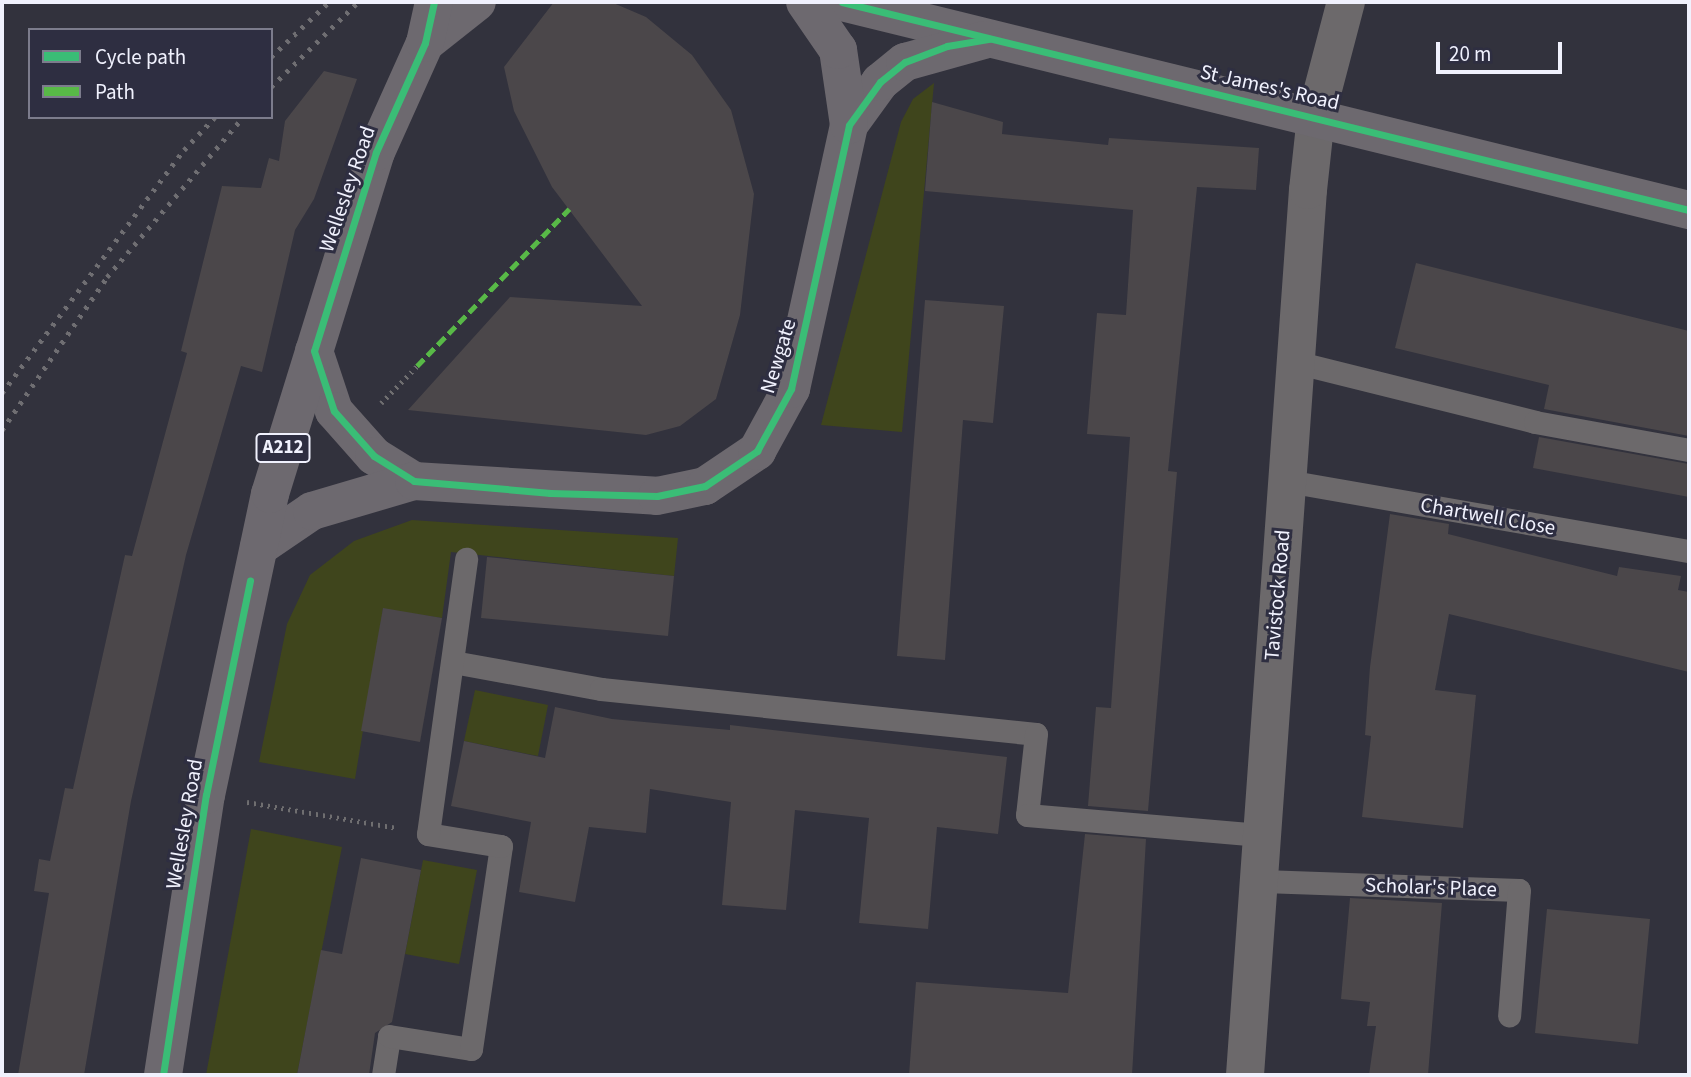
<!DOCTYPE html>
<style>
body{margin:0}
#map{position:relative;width:1691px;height:1077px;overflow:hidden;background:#32323d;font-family:"Source Sans 3",sans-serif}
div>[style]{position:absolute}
.green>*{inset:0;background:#3f451c}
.building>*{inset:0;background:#4b474a}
.path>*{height:4.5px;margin-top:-2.25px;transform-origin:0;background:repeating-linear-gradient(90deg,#6f6e70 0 2px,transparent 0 7px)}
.lane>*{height:23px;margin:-11.5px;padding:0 11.5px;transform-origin:11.5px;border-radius:11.5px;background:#6c696b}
.street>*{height:38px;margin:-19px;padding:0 19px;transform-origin:19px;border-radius:19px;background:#6c696b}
.primary>*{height:38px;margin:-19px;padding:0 19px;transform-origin:19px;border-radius:19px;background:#6d696f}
.rail>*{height:5px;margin-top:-2.5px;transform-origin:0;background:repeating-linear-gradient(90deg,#6f6e72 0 3.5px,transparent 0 10.5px)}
.quiet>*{height:5px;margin-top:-2.5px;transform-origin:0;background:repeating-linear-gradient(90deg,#58b947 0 10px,transparent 0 15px)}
.cycleway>*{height:7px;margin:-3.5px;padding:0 3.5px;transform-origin:3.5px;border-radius:3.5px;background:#3abd76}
span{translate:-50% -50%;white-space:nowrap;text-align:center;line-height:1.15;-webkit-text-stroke:6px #2e2e41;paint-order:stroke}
.shield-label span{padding:2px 5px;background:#2e2e41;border:2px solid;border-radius:5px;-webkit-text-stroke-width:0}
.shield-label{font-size:19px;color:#f0f1fd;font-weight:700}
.street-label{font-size:21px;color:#f0f1fd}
.frame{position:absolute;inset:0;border:4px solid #f0f1fd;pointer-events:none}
.legend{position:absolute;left:28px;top:28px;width:245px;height:91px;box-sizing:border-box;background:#2e2e41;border:2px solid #7c7c8c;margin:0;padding:9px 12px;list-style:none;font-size:21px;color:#f0f1fd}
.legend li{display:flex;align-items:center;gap:14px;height:35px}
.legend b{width:35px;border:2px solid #7c7c8c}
.scale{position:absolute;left:1436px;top:42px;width:126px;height:32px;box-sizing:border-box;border:4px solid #f0f1fd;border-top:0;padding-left:9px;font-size:21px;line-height:24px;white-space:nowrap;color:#f0f1fd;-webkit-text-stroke:5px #2e2e41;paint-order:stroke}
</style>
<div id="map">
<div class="green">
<div style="clip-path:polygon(934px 83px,902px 432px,821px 425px,901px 122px,913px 99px)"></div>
<div style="clip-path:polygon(412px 520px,678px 538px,674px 576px,451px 552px,442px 618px,383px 609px,355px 779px,259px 762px,287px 624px,310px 575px,354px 541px)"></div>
<div style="clip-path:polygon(475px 690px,548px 705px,538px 756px,464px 741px)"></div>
<div style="clip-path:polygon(251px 829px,342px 847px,297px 1075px,206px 1075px)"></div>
<div style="clip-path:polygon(423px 860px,477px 870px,459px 964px,405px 954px)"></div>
</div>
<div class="building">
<div style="clip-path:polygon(554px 2px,611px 2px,646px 17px,692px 55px,731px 110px,754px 194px,740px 315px,716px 399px,680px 426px,646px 435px,408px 410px,510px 297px,642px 306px,552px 187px,514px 111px,504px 67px)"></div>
<div style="clip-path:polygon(324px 71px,357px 79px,314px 199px,295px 230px,262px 372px,241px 366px,186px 555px,131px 801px,84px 1075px,18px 1075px,49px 893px,34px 891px,39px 859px,50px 861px,65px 788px,73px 789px,125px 555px,132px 556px,187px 353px,181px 351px,222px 186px,261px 188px,269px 158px,279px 161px,285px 121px)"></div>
<div style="clip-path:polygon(932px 102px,1003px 122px,1002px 134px,1108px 145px,1109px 138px,1259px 148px,1256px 190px,1197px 187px,1168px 471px,1177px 472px,1148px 811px,1088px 806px,1096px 707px,1111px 708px,1130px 437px,1087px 434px,1097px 313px,1126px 315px,1133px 210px,925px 191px)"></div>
<div style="clip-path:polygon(1416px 263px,1689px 331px,1689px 436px,1544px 409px,1549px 385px,1395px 348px)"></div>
<div style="clip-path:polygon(925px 300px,1004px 306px,993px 423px,963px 420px,945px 660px,897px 656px)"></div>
<div style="clip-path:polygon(1539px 437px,1689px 464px,1689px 497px,1533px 468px)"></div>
<div style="clip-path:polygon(1390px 514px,1449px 524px,1448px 534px,1617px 576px,1619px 567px,1681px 576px,1678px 590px,1689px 592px,1689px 672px,1449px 614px,1435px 690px,1476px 695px,1463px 828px,1362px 817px,1371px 736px,1365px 735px,1370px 667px)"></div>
<div style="clip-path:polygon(487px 557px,674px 576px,668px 636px,481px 618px)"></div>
<div style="clip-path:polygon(383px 608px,442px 618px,420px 742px,361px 731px)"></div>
<div style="clip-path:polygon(555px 707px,612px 719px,730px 730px,730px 725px,1007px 757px,998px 834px,937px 827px,928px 929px,859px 923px,869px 818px,795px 810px,786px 910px,722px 905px,731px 802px,650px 789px,646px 833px,589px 827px,575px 902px,519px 892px,531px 822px,451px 806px,464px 741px,545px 758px)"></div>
<div style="clip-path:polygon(1085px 834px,1146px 839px,1132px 1075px,909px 1075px,916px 982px,1068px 993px)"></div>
<div style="clip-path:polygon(361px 858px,421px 870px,392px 1022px,375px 1033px,369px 1075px,297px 1075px,321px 950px,342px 954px)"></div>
<div style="clip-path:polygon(1350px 898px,1442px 903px,1428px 1075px,1369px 1075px,1376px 1026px,1367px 1026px,1370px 1002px,1341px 999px)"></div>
<div style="clip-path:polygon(1547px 909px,1650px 919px,1638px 1044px,1535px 1033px)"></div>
</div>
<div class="path">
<div style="left:381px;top:403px;width:52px;rotate:-45.8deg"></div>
<div style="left:247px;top:802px;width:152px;rotate:9.8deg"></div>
</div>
<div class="lane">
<div style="left:1295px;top:362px;width:247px;rotate:14deg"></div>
<div style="left:1535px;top:422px;width:157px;rotate:10.3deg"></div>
<div style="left:1287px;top:481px;width:408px;rotate:9.9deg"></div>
<div style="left:453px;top:662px;width:150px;rotate:10.3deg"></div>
<div style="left:601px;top:689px;width:437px;rotate:5.9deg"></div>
<div style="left:1036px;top:734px;width:81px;rotate:96.3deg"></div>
<div style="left:1027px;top:815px;width:234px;rotate:4.9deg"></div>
<div style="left:1259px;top:881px;width:260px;rotate:2deg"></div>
<div style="left:1519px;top:890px;width:126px;rotate:94.5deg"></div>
<div style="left:383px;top:1075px;width:39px;rotate:-81deg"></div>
<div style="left:389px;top:1036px;width:83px;rotate:9deg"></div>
<div style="left:471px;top:1049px;width:205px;rotate:-81.6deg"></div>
<div style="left:501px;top:846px;width:74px;rotate:-170.7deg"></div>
<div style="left:428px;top:834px;width:278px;rotate:-82.1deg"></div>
</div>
<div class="street">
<div style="left:1245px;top:1075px;width:887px;rotate:-85.93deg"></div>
<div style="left:1308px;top:190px;width:74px;rotate:-83.8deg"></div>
<div style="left:1316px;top:116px;width:118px;rotate:-75.3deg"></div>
</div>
<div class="primary">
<div style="left:842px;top:2px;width:872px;rotate:13.8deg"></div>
<div style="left:425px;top:43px;width:66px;rotate:-38.3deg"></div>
<div style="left:849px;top:125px;width:53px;rotate:-54.2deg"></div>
<div style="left:880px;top:82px;width:32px;rotate:-39deg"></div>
<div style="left:905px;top:62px;width:82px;rotate:-15.6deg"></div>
<div style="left:314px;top:351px;width:63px;rotate:71.6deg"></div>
<div style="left:334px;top:411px;width:60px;rotate:48.4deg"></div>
<div style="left:374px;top:456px;width:47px;rotate:32deg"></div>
<div style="left:259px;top:547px;width:64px;rotate:-34.2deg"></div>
<div style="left:312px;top:511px;width:106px;rotate:-16.4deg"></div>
<div style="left:414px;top:481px;width:243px;rotate:3.5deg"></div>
<div style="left:657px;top:496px;width:49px;rotate:-11.8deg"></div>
<div style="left:705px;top:486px;width:63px;rotate:-33.9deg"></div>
<div style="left:757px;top:451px;width:71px;rotate:-61.3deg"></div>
<div style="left:791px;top:389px;width:270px;rotate:-77.6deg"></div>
<div style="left:849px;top:125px;width:76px;rotate:-98.3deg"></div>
<div style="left:838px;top:50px;width:58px;rotate:-124.5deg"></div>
<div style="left:163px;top:1075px;width:283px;rotate:-81.3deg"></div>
<div style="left:206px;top:795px;width:308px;rotate:-78deg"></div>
<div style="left:270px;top:494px;width:358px;rotate:-72.8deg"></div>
<div style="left:376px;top:152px;width:120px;rotate:-65.8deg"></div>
<div style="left:425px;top:43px;width:42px;rotate:-77.6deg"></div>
</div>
<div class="rail">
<div style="left:271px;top:57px;width:80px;rotate:-43.5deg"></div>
<div style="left:271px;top:87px;width:122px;rotate:-44.3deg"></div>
<div style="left:2px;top:393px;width:304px;rotate:-53.2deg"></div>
<div style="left:184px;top:150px;width:45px;rotate:-46.8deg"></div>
<div style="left:2px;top:430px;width:186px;rotate:-55.5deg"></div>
<div style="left:107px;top:277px;width:210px;rotate:-49.6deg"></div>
</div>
<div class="quiet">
<div style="left:417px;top:366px;width:219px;rotate:-45.9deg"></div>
</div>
<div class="cycleway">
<div style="left:434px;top:2px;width:42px;rotate:102.4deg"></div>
<div style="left:425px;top:43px;width:120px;rotate:114.2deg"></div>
<div style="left:376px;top:152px;width:208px;rotate:107.3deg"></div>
<div style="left:314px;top:351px;width:63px;rotate:71.6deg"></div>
<div style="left:334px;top:411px;width:60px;rotate:48.4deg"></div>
<div style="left:374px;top:456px;width:47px;rotate:32deg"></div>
<div style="left:414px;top:481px;width:137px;rotate:5deg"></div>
<div style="left:550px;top:493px;width:107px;rotate:1.6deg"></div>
<div style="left:657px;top:496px;width:49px;rotate:-11.8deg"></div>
<div style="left:705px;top:486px;width:63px;rotate:-33.9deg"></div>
<div style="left:757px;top:451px;width:71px;rotate:-61.3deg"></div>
<div style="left:791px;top:389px;width:270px;rotate:-77.6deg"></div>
<div style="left:849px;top:125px;width:53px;rotate:-54.2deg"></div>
<div style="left:880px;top:82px;width:32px;rotate:-39deg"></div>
<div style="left:905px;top:62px;width:45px;rotate:-20.9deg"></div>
<div style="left:947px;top:46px;width:43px;rotate:-9.5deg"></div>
<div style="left:842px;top:2px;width:872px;rotate:13.8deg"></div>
<div style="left:163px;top:1075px;width:283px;rotate:-81.3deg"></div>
<div style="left:206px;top:795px;width:219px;rotate:-78.4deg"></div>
</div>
<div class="shield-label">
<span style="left:283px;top:448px">A212</span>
</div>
<div class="street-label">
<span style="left:1270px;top:87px;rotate:13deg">St James's Road</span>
<span style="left:347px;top:189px;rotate:-71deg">Wellesley Road</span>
<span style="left:778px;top:356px;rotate:-73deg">Newgate</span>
<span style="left:1488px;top:516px;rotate:10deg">Chartwell Close</span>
<span style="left:1277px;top:595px;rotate:-85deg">Tavistock Road</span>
<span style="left:184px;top:824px;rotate:-80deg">Wellesley Road</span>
<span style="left:1431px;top:887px;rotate:2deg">Scholar's Place</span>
</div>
<div class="frame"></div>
<ul class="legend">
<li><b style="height:9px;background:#3abd76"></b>Cycle path</li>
<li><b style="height:9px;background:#58b947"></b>Path</li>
</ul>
<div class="scale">20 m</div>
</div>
